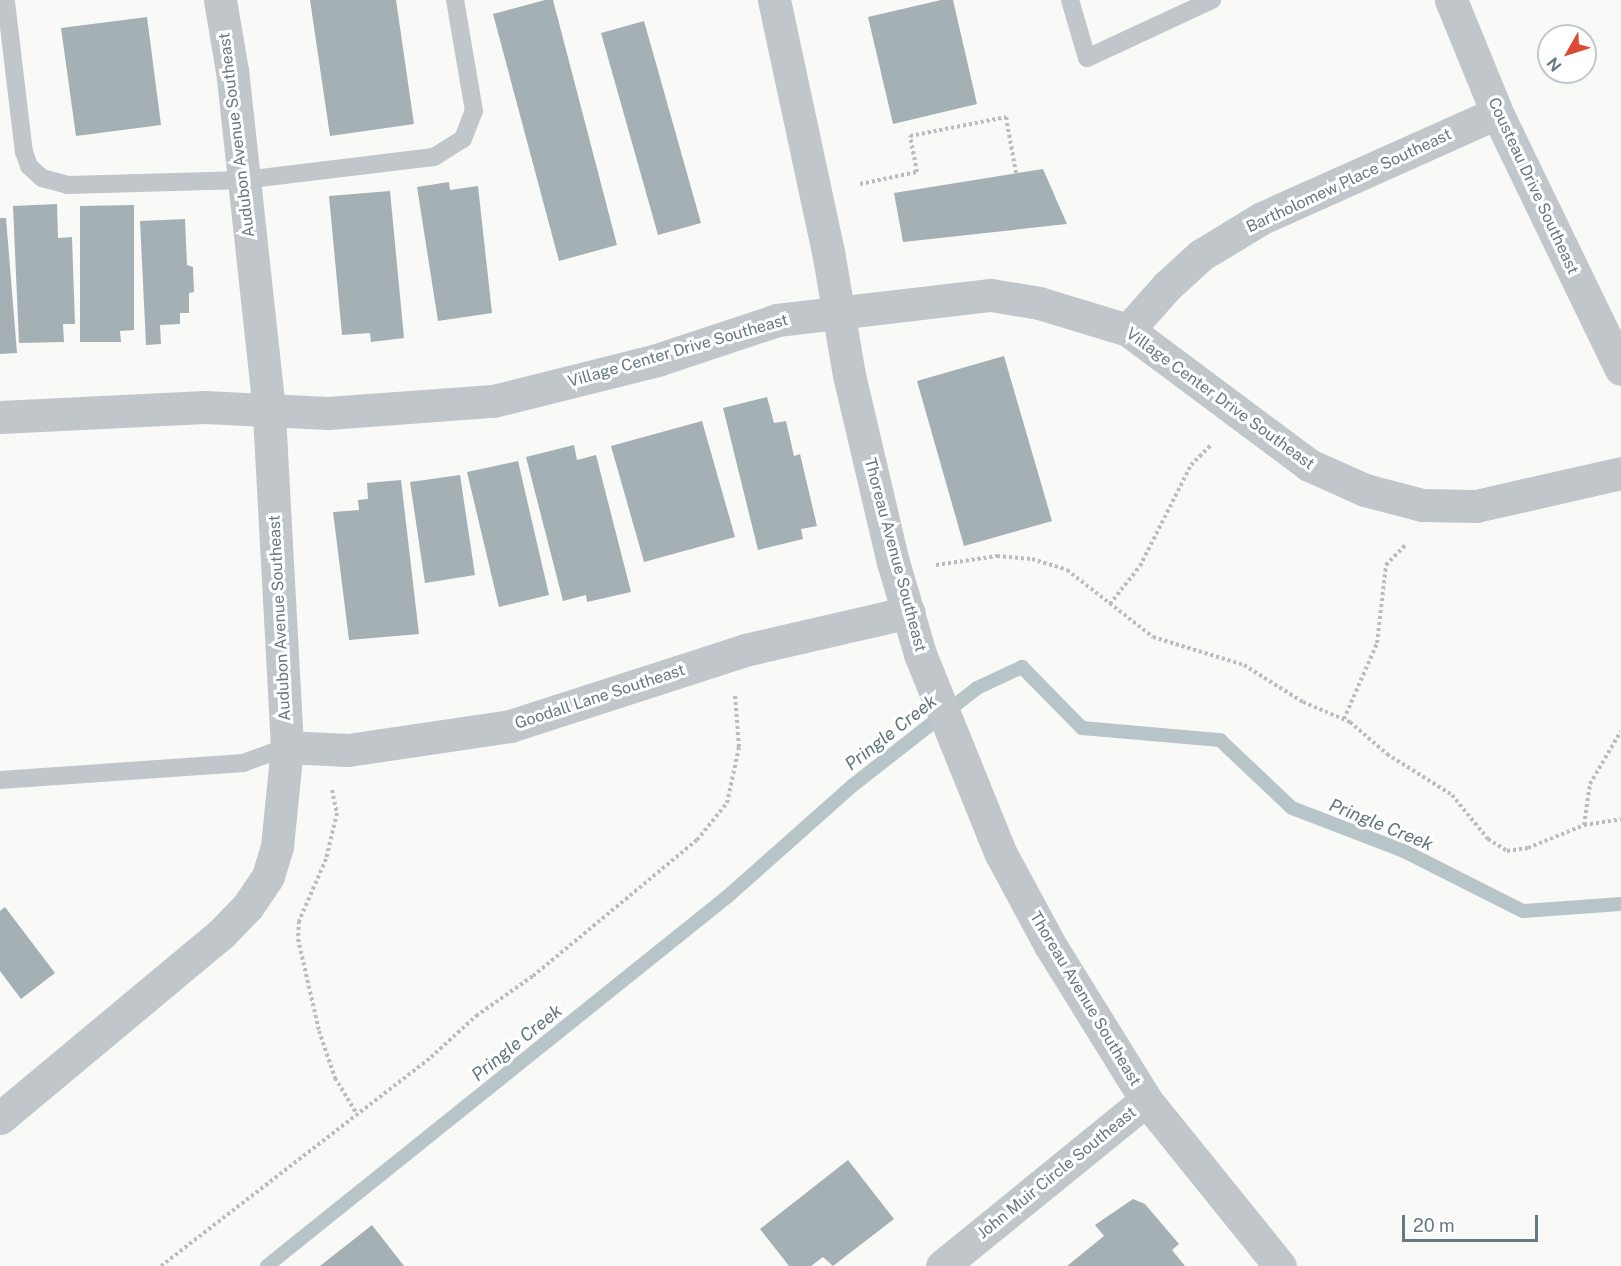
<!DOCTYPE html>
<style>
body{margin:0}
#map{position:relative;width:1621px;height:1266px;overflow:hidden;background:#f9f9f7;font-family:"Public Sans",sans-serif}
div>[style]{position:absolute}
.stream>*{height:14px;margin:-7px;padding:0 7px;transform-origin:7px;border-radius:7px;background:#b8c5c8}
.building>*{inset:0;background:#a5b0b5}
.path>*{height:4px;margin-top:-2px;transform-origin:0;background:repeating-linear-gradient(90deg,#b9bdbf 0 3px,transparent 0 6px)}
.service>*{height:18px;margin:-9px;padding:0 9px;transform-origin:9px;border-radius:9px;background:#c0c6c9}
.minor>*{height:33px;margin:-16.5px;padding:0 16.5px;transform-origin:16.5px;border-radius:16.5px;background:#c0c6c9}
span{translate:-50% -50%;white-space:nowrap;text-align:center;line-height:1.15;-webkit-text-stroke:6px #fff;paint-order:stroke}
.street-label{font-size:16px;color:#667881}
.water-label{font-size:18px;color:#60767b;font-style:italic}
.north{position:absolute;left:1537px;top:24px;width:60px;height:60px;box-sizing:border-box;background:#fff;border:2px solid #c2c9cd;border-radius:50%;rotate:231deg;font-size:16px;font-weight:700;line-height:24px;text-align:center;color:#667881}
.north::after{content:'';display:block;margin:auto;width:21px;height:27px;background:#dc4935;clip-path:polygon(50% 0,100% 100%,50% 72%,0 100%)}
.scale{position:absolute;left:1402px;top:1215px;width:136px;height:27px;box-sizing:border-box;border:3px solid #667881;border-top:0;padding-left:8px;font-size:18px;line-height:21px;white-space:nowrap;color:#667881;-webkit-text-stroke:4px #fff;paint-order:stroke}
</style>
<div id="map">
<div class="stream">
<div style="left:267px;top:1266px;width:590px;rotate:-38.74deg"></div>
<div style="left:727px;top:897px;width:167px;rotate:-41.6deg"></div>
<div style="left:852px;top:786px;width:159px;rotate:-38.1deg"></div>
<div style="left:977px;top:688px;width:50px;rotate:-25deg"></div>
<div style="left:1022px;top:667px;width:86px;rotate:45.5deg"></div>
<div style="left:1082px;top:728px;width:139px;rotate:5deg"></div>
<div style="left:1220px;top:740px;width:99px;rotate:43.4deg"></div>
<div style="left:1292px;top:808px;width:120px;rotate:21deg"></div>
<div style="left:1404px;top:851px;width:133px;rotate:26.8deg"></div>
<div style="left:1523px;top:911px;width:98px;rotate:-4.1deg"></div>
</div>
<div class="building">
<div style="clip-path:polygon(310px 0,396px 0,414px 124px,330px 136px)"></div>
<div style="clip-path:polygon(545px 0,553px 0,617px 245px,559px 261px,493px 14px)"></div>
<div style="clip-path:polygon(941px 0,953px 0,977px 104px,893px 124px,868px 17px)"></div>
<div style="clip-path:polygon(147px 17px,161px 125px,76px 136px,61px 28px)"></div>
<div style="clip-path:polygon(644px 21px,701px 223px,658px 235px,601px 33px)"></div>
<div style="clip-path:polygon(1043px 169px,1067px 224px,903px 242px,894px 193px)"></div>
<div style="clip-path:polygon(449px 182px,450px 190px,478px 186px,492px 313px,438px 321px,417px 187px)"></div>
<div style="clip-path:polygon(390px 191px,404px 338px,371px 342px,370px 333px,342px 335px,329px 196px)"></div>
<div style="clip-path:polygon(57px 204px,58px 238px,72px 237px,75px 324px,63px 324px,64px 342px,19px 343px,13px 206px)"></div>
<div style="clip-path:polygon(134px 205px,134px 330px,120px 331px,121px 342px,80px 342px,80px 206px)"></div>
<div style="clip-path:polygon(0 218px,6px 218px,17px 353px,0 354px)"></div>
<div style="clip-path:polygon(185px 219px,187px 265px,193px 267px,194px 292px,189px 293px,189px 313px,180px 313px,180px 324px,160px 325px,161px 344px,146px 345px,140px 221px)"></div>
<div style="clip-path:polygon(1004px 356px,1052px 521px,964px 546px,917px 381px)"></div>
<div style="clip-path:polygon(767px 397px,774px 423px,786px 421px,794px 456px,800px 454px,817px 526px,801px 529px,803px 539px,758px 550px,723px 408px)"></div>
<div style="clip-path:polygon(702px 421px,735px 537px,644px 562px,611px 446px)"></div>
<div style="clip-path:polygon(574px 445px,577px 460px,596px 455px,631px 592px,587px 602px,586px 595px,563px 601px,526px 457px)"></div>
<div style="clip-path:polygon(518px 461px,549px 595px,499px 607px,467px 472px)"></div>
<div style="clip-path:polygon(460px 475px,475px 575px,425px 583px,410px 482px)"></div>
<div style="clip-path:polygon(401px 480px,419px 634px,349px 640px,333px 512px,359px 510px,358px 500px,368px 499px,367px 483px)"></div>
<div style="clip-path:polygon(5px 907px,55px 973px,21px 999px,0 971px,0 911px)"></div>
<div style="clip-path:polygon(848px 1160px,894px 1219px,833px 1266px,823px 1257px,811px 1266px,789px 1266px,760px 1229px)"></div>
<div style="clip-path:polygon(1133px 1199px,1145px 1204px,1179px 1244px,1172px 1250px,1185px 1266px,1067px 1266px,1104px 1236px,1095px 1225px)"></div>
<div style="clip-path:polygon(372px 1225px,404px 1266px,320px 1266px)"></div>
</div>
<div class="path">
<div style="left:860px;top:184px;width:58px;rotate:-11.9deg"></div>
<div style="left:917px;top:172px;width:37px;rotate:-101deg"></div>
<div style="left:910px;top:136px;width:98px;rotate:-11.2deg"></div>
<div style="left:1006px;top:117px;width:57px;rotate:79.9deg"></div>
<div style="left:936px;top:565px;width:62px;rotate:-8.4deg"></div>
<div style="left:997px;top:556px;width:35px;rotate:5deg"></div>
<div style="left:1032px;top:559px;width:37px;rotate:17deg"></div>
<div style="left:1067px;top:570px;width:109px;rotate:37.9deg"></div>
<div style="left:1153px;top:637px;width:95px;rotate:17.1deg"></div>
<div style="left:1244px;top:665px;width:70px;rotate:32.1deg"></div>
<div style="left:1303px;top:702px;width:51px;rotate:23.1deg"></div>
<div style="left:1350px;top:722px;width:49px;rotate:40.9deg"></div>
<div style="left:1387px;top:754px;width:77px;rotate:32.2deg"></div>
<div style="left:1452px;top:795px;width:57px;rotate:50.7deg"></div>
<div style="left:1488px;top:839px;width:22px;rotate:32deg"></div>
<div style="left:1507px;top:851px;width:21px;rotate:-8deg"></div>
<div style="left:1528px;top:848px;width:61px;rotate:-22.3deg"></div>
<div style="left:1584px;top:825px;width:37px;rotate:-9deg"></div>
<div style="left:1110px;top:604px;width:48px;rotate:-51.7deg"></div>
<div style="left:1140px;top:566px;width:113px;rotate:-63.2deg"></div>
<div style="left:1191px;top:465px;width:30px;rotate:-45deg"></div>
<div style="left:1344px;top:719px;width:83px;rotate:-66.5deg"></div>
<div style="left:1377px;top:643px;width:79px;rotate:-83.4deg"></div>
<div style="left:1386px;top:565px;width:29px;rotate:-46deg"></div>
<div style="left:332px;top:790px;width:24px;rotate:78deg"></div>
<div style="left:337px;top:813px;width:47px;rotate:103.4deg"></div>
<div style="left:326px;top:859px;width:68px;rotate:113.5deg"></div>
<div style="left:299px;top:921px;width:18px;rotate:93deg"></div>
<div style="left:298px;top:939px;width:94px;rotate:77.1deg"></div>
<div style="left:319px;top:1031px;width:50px;rotate:71.2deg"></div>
<div style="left:335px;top:1078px;width:42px;rotate:58.6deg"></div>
<div style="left:1584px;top:825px;width:41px;rotate:-81.7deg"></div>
<div style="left:1590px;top:784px;width:61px;rotate:-59.7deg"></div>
<div style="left:161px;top:1266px;width:341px;rotate:-37.7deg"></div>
<div style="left:431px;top:1057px;width:61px;rotate:-42.3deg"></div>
<div style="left:476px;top:1016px;width:70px;rotate:-35.1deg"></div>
<div style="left:533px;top:976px;width:213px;rotate:-39.7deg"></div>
<div style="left:697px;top:840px;width:48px;rotate:-51deg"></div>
<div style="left:727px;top:803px;width:57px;rotate:-77.9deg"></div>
<div style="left:739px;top:747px;width:52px;rotate:-94.4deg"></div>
</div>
<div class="service">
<div style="left:1070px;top:0;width:60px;rotate:73.7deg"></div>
<div style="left:1087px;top:58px;width:138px;rotate:-24.9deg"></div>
<div style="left:6px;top:2px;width:151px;rotate:83.2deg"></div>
<div style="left:24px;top:152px;width:15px;rotate:70deg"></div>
<div style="left:29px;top:166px;width:18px;rotate:43deg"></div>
<div style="left:42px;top:178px;width:27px;rotate:15deg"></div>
<div style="left:68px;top:185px;width:176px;rotate:-1.6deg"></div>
<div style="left:244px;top:180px;width:191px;rotate:-6.9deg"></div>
<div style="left:434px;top:157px;width:34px;rotate:-32deg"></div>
<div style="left:463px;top:139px;width:30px;rotate:-69deg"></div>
<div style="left:474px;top:111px;width:113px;rotate:-99.7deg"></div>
<div style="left:0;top:780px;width:244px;rotate:-4deg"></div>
<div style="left:243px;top:763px;width:47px;rotate:-20deg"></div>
</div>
<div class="minor">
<div style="left:774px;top:0;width:257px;rotate:77.9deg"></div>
<div style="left:828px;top:251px;width:126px;rotate:80.4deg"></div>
<div style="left:849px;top:375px;width:192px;rotate:76.8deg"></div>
<div style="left:893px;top:562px;width:96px;rotate:73.6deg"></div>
<div style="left:920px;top:654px;width:216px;rotate:68deg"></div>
<div style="left:1001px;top:854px;width:103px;rotate:61.7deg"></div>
<div style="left:1050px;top:945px;width:182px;rotate:58.2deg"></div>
<div style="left:1146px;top:1100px;width:213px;rotate:51.1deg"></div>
<div style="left:1451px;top:0;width:122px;rotate:67.8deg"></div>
<div style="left:1497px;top:113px;width:284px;rotate:64.2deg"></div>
<div style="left:1128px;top:330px;width:59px;rotate:-48.4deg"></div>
<div style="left:1167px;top:286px;width:46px;rotate:-42.4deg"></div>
<div style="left:1201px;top:255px;width:71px;rotate:-31.2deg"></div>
<div style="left:1262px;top:218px;width:257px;rotate:-24.1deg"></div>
<div style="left:0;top:417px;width:205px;rotate:-2.8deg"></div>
<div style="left:205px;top:407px;width:123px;rotate:2.8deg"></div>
<div style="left:328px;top:413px;width:165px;rotate:-4.2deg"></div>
<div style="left:493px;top:401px;width:169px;rotate:-14deg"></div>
<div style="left:657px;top:360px;width:126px;rotate:-18.4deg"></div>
<div style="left:777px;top:320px;width:215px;rotate:-6.7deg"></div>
<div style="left:991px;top:295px;width:49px;rotate:9.5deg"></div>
<div style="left:1039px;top:303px;width:93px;rotate:16.9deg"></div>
<div style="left:1128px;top:330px;width:226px;rotate:36.7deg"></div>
<div style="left:1309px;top:465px;width:61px;rotate:24.1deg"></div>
<div style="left:1365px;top:490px;width:59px;rotate:14.7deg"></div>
<div style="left:1422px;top:505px;width:54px;rotate:1.1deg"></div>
<div style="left:1476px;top:506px;width:149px;rotate:-12.8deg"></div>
<div style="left:287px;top:747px;width:61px;rotate:2.8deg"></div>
<div style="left:348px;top:750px;width:164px;rotate:-8.4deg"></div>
<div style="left:510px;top:726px;width:247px;rotate:-17.9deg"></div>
<div style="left:745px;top:650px;width:168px;rotate:-13deg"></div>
<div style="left:0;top:1118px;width:288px;rotate:-39.8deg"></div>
<div style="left:221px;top:934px;width:39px;rotate:-46deg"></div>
<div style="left:248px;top:906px;width:36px;rotate:-56deg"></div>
<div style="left:268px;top:876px;width:31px;rotate:-73deg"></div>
<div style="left:277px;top:846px;width:100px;rotate:-84.2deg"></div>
<div style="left:287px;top:747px;width:337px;rotate:-93.1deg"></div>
<div style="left:269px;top:410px;width:341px;rotate:-96.2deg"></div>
<div style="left:232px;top:71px;width:72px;rotate:-99.6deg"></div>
<div style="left:942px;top:1266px;width:263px;rotate:-39.1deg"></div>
</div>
<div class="street-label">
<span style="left:237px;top:135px;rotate:-97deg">Audubon Avenue Southeast</span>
<span style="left:1349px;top:181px;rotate:-25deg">Bartholomew Place Southeast</span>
<span style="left:1533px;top:186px;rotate:65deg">Cousteau Drive Southeast</span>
<span style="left:678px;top:351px;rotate:-16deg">Village Center Drive Southeast</span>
<span style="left:1220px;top:399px;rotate:36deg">Village Center Drive Southeast</span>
<span style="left:895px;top:555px;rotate:75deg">Thoreau Avenue Southeast</span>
<span style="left:280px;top:618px;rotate:-93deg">Audubon Avenue Southeast</span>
<span style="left:600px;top:697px;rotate:-18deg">Goodall Lane Southeast</span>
<span style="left:1085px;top:999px;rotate:59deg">Thoreau Avenue Southeast</span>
<span style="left:1057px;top:1173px;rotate:-39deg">John Muir Circle Southeast</span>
</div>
<div class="water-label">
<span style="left:891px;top:733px;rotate:-38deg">Pringle Creek</span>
<span style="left:1381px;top:825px;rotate:22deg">Pringle Creek</span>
<span style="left:517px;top:1043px;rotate:-39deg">Pringle Creek</span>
</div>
<div class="north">N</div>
<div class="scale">20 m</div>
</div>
